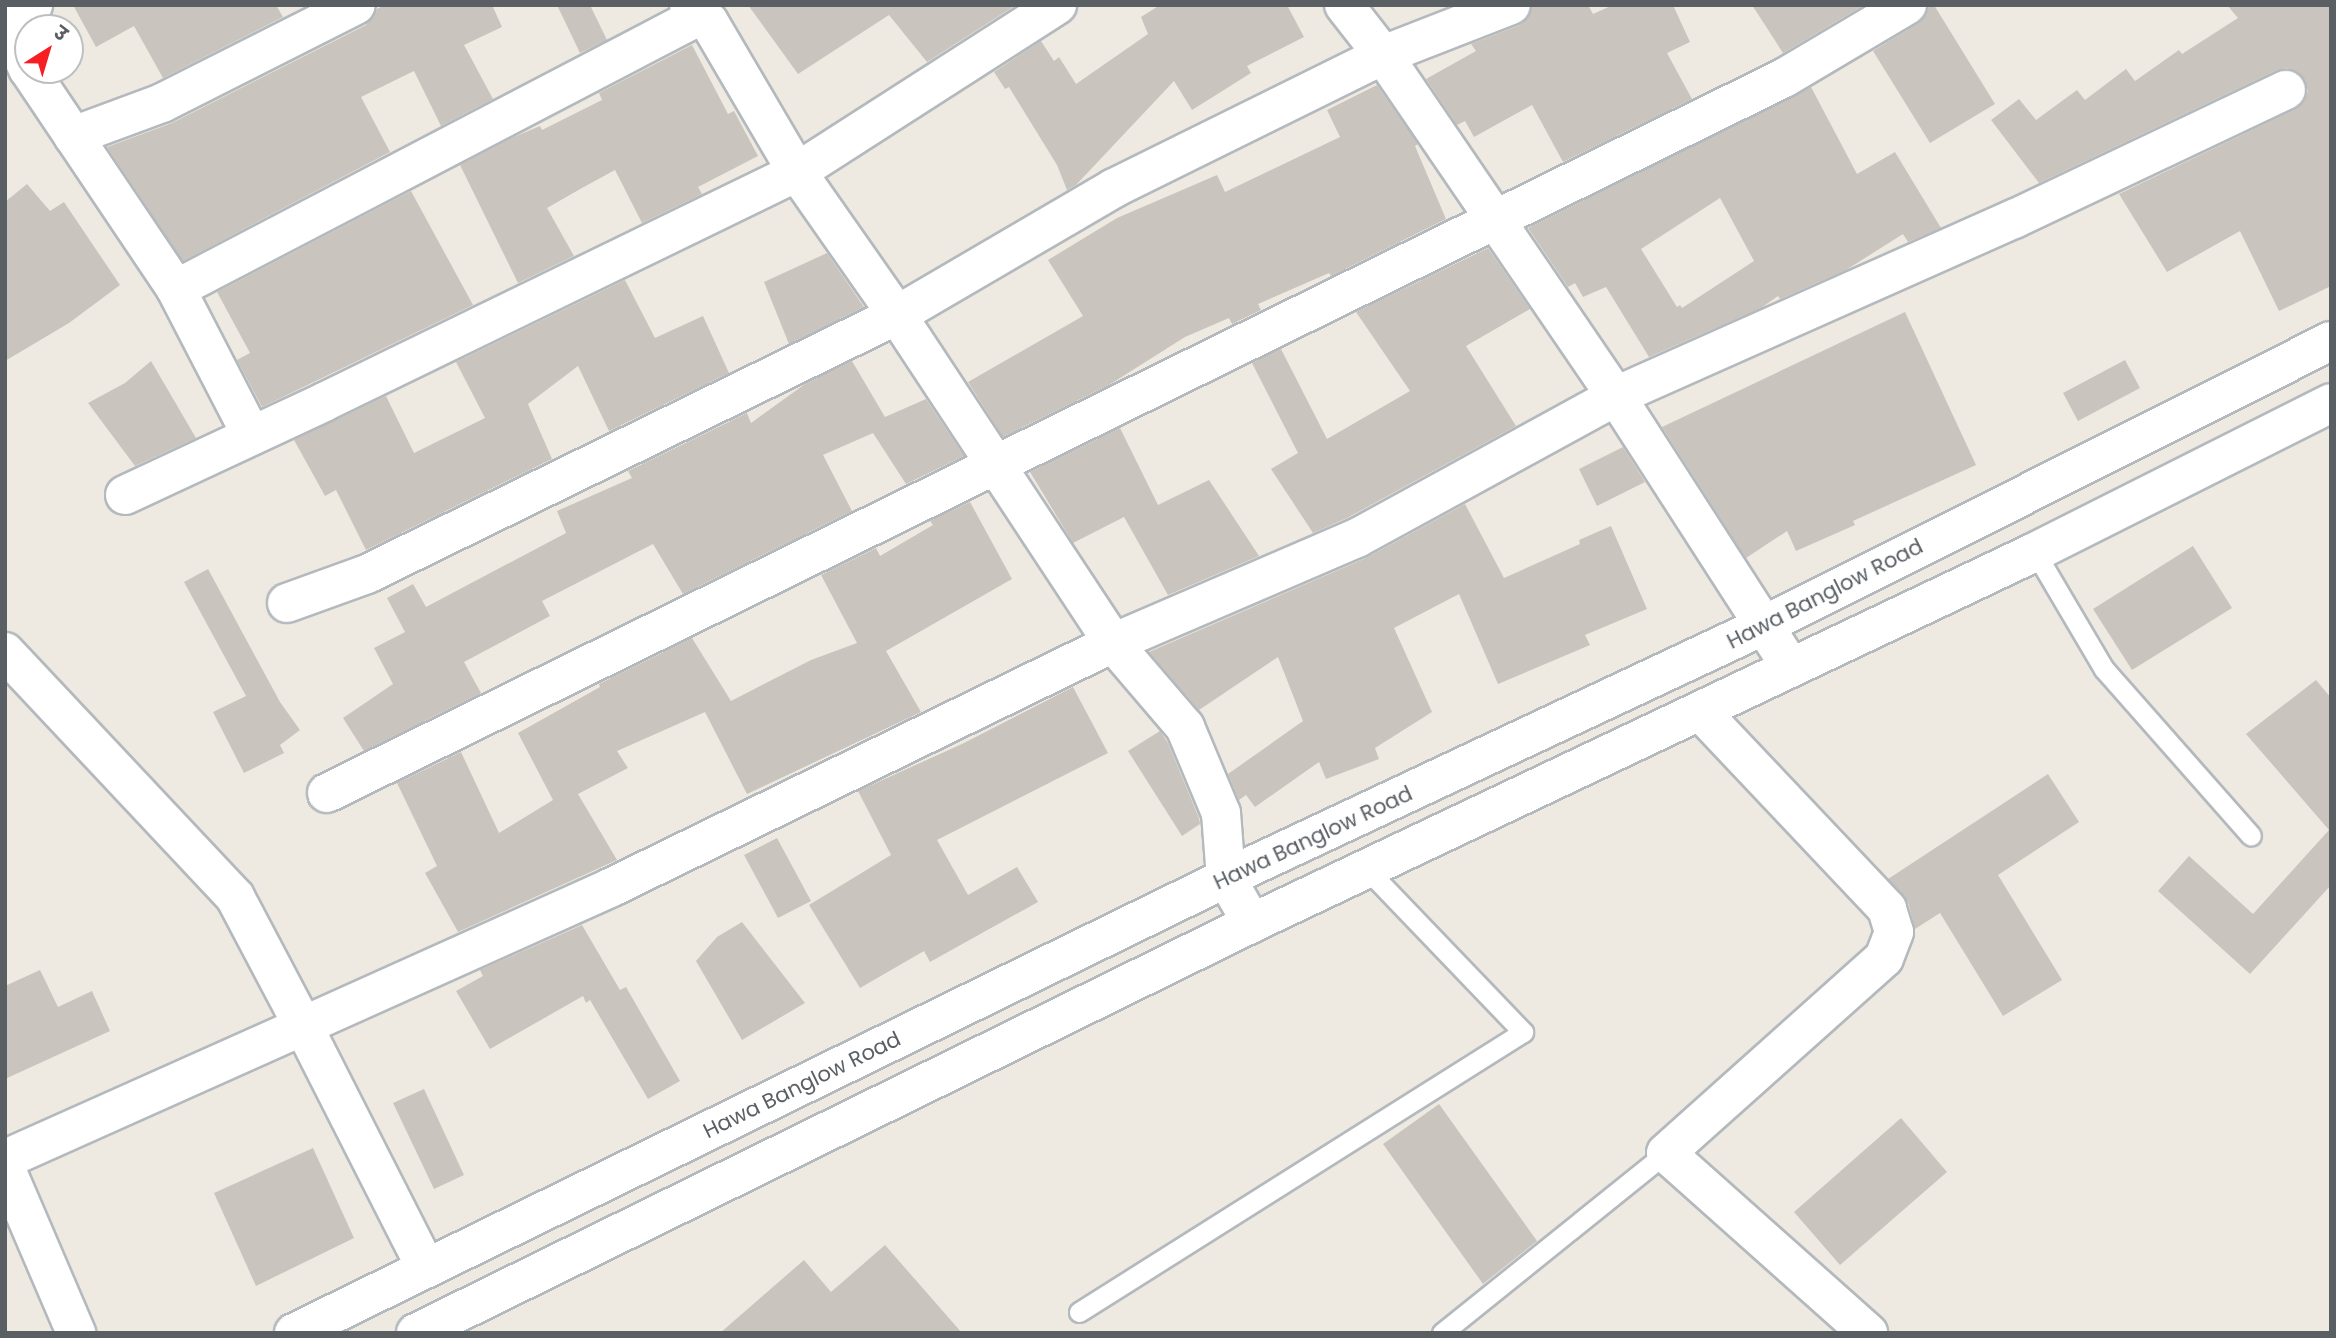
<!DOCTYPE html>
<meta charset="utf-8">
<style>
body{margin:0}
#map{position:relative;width:2336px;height:1338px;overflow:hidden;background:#eeeae1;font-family:Poppins,"Noto Sans Devanagari",sans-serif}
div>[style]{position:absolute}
.building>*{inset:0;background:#c9c5be}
.roads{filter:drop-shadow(2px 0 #b4b9bd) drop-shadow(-2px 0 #b4b9bd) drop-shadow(0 2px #b4b9bd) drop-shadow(0 -2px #b4b9bd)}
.lane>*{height:19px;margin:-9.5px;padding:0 9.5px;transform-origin:9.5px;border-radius:9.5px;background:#fff}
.street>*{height:38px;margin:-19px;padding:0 19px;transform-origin:19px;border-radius:19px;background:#fff}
.secondary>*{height:38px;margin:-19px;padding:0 19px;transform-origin:19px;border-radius:19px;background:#fff}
span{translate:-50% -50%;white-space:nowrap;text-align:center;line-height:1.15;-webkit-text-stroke:7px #fff;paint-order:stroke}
.street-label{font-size:21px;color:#5a5f64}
.frame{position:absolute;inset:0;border:7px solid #5a5f64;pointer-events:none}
.north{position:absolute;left:14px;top:14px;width:70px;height:70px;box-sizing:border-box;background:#fff;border:2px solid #bdbfc1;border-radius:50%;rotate:37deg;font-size:19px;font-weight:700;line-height:28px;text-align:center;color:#5a5f64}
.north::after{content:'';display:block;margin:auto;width:24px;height:32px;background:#f71e23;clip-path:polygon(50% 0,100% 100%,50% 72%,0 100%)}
</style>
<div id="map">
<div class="building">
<div style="clip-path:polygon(73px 5px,276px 5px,283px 17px,163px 78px,134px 26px,96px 47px)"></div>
<div style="clip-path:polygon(385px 5px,492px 5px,502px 27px,464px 45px,493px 99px,441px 126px,414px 71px,361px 97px,390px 152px,183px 261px,107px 147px,172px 123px,366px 25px,377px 9px)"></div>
<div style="clip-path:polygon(557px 5px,590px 5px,607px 40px,580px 53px)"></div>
<div style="clip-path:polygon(748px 5px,1016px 5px,927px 62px,889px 15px,798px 74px)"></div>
<div style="clip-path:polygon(1160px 5px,1287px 5px,1304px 37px,1247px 66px,1251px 73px,1192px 110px,1174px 81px,1076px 185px,1067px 190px,1057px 165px,1009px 87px,1005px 89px,994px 72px,1041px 41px,1054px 61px,1059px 57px,1076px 84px,1148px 34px,1141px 17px)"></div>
<div style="clip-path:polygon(1532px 5px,1588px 5px,1593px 14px,1613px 5px,1673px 5px,1690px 42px,1667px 53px,1692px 99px,1563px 162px,1532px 105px,1474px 137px,1465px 121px,1457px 125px,1426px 79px,1476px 51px,1471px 44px,1520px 25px,1528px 18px)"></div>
<div style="clip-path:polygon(1752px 5px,1864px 5px,1783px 53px)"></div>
<div style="clip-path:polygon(1929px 5px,1934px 5px,1995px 104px,1930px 143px,1873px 51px,1919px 23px,1926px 15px)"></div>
<div style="clip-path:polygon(2227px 5px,2331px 5px,2331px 286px,2279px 311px,2240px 231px,2167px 272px,2119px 194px,2296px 109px,2304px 102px,2308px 91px,2305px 80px,2298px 72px,2287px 68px,2277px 70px,2039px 183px,1991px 120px,2019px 99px,2036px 120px,2077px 90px,2085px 100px,2126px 69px,2135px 81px,2179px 50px,2182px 54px,2238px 18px)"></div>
<div style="clip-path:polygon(692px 45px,728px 114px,734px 111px,758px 156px,698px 187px,702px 194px,642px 223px,615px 170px,582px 188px,547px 208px,574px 256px,518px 283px,460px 165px,514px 137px,540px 126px,542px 130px,602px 100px,599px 93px)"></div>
<div style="clip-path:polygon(1377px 85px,1418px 144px,1415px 146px,1446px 219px,1331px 276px,1329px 273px,1258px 304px,1261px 310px,1232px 324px,1229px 318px,1185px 337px,1109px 385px,1003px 437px,968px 382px,1083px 316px,1048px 260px,1117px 218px,1217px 175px,1225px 192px,1340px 137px,1327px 110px)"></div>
<div style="clip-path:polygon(evenodd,1811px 87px,1857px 174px,1895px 152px,1941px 228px,1908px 242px,1903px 234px,1846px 270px,1780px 299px,1778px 296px,1761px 308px,1649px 357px,1606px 287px,1583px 297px,1575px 283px,1568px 287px,1528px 228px,1811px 87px,1720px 198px,1754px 261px,1682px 308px,1680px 305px,1677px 307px,1641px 249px,1720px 198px)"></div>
<div style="clip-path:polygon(27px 184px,50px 211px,64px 202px,120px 285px,69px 323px,5px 361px,5px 202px)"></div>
<div style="clip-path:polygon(411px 191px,473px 305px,262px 407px,237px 360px,250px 353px,217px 292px)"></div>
<div style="clip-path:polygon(1488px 248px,1530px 309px,1466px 346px,1516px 426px,1347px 518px,1313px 533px,1271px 469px,1298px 453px,1252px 363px,1281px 349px,1327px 439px,1410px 391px,1356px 312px)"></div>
<div style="clip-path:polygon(827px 253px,864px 307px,789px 344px,764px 282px)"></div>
<div style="clip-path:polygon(625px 280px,655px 338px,703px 316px,729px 373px,609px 431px,578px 366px,528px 404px,552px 459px,366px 550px,336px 490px,325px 496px,294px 440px,386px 396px,414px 453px,485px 418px,456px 362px)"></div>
<div style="clip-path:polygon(1905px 312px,1976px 465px,1853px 521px,1855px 525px,1796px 551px,1787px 531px,1746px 558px,1662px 427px)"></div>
<div style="clip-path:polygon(2125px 360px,2140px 388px,2078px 421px,2063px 393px)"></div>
<div style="clip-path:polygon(151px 361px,196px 438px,135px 466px,88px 403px,125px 383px)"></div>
<div style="clip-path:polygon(852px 361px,885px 417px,926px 399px,964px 456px,906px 484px,873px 433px,823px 455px,852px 511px,683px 594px,653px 544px,542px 601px,550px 616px,464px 662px,481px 693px,364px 751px,343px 718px,393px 684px,374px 648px,405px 632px,387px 598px,413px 584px,426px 607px,566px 533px,557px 511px,632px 478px,628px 471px,747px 413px,751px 423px,805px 384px)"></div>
<div style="clip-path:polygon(1120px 428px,1158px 505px,1209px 480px,1259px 556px,1168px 595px,1124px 517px,1073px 543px,1030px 472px)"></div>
<div style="clip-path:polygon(1623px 447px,1645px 482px,1597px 506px,1579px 469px)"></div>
<div style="clip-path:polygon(970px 502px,1012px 579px,886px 651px,921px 712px,747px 794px,705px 712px,617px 751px,628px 768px,578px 794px,617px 860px,458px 932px,425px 873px,437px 866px,397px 783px,461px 752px,499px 833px,553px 800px,518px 733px,600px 687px,599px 684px,692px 638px,731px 701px,811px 660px,857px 643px,821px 575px,876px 548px,880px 556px,933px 525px,930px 521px)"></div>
<div style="clip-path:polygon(1465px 504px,1504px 578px,1580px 544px,1579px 540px,1611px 526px,1647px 609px,1585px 635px,1590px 645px,1498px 684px,1459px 594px,1394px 628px,1432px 712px,1375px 748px,1379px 759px,1326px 779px,1319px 762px,1255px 807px,1246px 795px,1239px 800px,1228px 774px,1303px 721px,1278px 657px,1199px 710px,1149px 652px,1366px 558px)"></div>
<div style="clip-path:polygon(2193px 546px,2232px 608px,2132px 670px,2093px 609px)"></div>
<div style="clip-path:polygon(208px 569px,280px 702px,300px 730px,280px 745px,284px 753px,244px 773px,213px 712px,246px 696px,184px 582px)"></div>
<div style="clip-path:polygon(2316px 680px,2331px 698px,2331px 885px,2250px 974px,2158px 891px,2189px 856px,2253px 914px,2329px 830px,2246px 734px)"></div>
<div style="clip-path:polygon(1073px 687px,1108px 753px,937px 840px,968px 895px,1017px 867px,1038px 902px,930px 962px,924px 951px,860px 988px,809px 905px,891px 855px,858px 791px,962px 744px)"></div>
<div style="clip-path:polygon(1160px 731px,1168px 743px,1199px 818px,1200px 824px,1182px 836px,1128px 751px)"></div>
<div style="clip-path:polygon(2048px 774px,2079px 822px,1998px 875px,2062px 980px,2003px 1016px,1940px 913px,1915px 929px,1908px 902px,1888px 879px)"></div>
<div style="clip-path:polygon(777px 838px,811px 901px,778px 918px,744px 855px)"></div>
<div style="clip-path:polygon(742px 922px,805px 1003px,742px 1040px,696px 961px,717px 937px)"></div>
<div style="clip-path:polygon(582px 925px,620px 990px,626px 987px,680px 1081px,648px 1099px,590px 1000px,586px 1003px,583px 996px,490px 1049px,456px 991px,483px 976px,480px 970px)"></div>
<div style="clip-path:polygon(40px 970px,58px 1007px,92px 991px,110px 1031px,5px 1079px,5px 986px)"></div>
<div style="clip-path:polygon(424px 1089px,464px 1175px,434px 1189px,393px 1103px)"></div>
<div style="clip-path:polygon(1439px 1104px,1537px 1241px,1483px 1284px,1383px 1144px)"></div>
<div style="clip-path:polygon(1901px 1118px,1947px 1172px,1840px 1265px,1794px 1212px)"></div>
<div style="clip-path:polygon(313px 1148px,354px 1238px,256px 1286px,214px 1193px)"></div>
<div style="clip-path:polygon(885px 1245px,962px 1333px,720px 1333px,804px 1260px,831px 1292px)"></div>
</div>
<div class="roads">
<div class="lane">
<div style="left:2035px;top:552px;width:136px;rotate:59.5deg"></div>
<div style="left:2104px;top:669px;width:222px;rotate:48.6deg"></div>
<div style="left:1079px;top:1312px;width:525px;rotate:-32.24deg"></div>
<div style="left:1523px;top:1032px;width:227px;rotate:-133.8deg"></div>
<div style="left:1442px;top:1333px;width:287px;rotate:-38.8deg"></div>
</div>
<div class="street">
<div style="left:689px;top:5px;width:14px;rotate:56deg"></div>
<div style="left:697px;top:17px;width:13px;rotate:23deg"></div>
<div style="left:709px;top:22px;width:174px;rotate:59.6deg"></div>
<div style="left:797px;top:172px;width:174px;rotate:55deg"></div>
<div style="left:897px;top:315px;width:393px;rotate:56.6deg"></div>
<div style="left:1113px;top:643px;width:111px;rotate:49.4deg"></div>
<div style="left:1185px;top:727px;width:93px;rotate:67.3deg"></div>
<div style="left:1221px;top:813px;width:65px;rotate:85.6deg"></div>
<div style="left:1226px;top:878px;width:52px;rotate:60deg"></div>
<div style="left:1344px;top:5px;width:63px;rotate:52deg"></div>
<div style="left:1383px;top:55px;width:413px;rotate:55.7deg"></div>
<div style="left:1616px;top:396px;width:321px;rotate:57.2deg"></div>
<div style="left:28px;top:69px;width:30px;rotate:-114deg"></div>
<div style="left:16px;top:42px;width:21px;rotate:-87deg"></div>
<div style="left:17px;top:21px;width:23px;rotate:-45deg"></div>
<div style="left:29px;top:70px;width:264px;rotate:56.1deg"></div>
<div style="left:176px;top:289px;width:165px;rotate:62.7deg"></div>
<div style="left:73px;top:136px;width:95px;rotate:-20.3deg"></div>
<div style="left:162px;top:103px;width:217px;rotate:-26.8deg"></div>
<div style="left:176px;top:289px;width:588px;rotate:-27.57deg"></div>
<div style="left:125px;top:495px;width:220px;rotate:-25deg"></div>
<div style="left:324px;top:402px;width:526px;rotate:-25.93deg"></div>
<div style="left:797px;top:172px;width:309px;rotate:-32.7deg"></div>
<div style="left:287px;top:603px;width:85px;rotate:-19.9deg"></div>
<div style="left:367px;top:574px;width:590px;rotate:-26.04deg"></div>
<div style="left:897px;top:315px;width:251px;rotate:-30.3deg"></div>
<div style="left:1114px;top:188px;width:300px;rotate:-26.3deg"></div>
<div style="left:1383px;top:55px;width:137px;rotate:-21.3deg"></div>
<div style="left:5px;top:652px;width:336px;rotate:46.8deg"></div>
<div style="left:235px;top:897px;width:146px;rotate:62.2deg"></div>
<div style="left:303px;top:1026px;width:326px;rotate:155.9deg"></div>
<div style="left:1701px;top:712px;width:271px;rotate:46.6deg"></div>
<div style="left:1887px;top:909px;width:24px;rotate:73deg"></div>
<div style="left:1894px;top:932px;width:28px;rotate:111deg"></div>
<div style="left:1884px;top:958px;width:292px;rotate:138.2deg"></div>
<div style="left:1666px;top:1153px;width:271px;rotate:41.7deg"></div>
<div style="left:327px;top:793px;width:1623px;rotate:-26.14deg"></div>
<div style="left:1784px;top:78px;width:143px;rotate:-30.7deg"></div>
<div style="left:5px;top:1167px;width:181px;rotate:66.8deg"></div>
<div style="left:426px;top:1268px;width:271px;rotate:-116.9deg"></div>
<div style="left:303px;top:1026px;width:339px;rotate:-24.2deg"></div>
<div style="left:612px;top:887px;width:557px;rotate:-25.97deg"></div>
<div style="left:1113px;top:643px;width:266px;rotate:-23.3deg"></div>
<div style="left:1357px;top:538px;width:295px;rotate:-28.7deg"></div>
<div style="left:1616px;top:396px;width:436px;rotate:-24deg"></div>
<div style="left:2014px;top:219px;width:301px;rotate:-25.4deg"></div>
</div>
<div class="secondary">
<div style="left:294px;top:1333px;width:1037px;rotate:-26.02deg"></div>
<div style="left:1226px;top:878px;width:593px;rotate:-25.14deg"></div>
<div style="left:1763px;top:626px;width:635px;rotate:-26.65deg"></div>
<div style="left:416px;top:1333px;width:931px;rotate:-26.12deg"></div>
<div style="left:1252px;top:923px;width:866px;rotate:-25.35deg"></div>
<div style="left:2035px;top:552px;width:331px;rotate:-26.7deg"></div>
</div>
</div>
<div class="street-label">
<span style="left:1825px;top:594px;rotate:-27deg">Hawa Banglow Road</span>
<span style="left:1313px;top:838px;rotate:-25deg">Hawa Banglow Road</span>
<span style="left:802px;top:1085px;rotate:-26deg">Hawa Banglow Road</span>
</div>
<div class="frame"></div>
<div class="north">उ</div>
</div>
